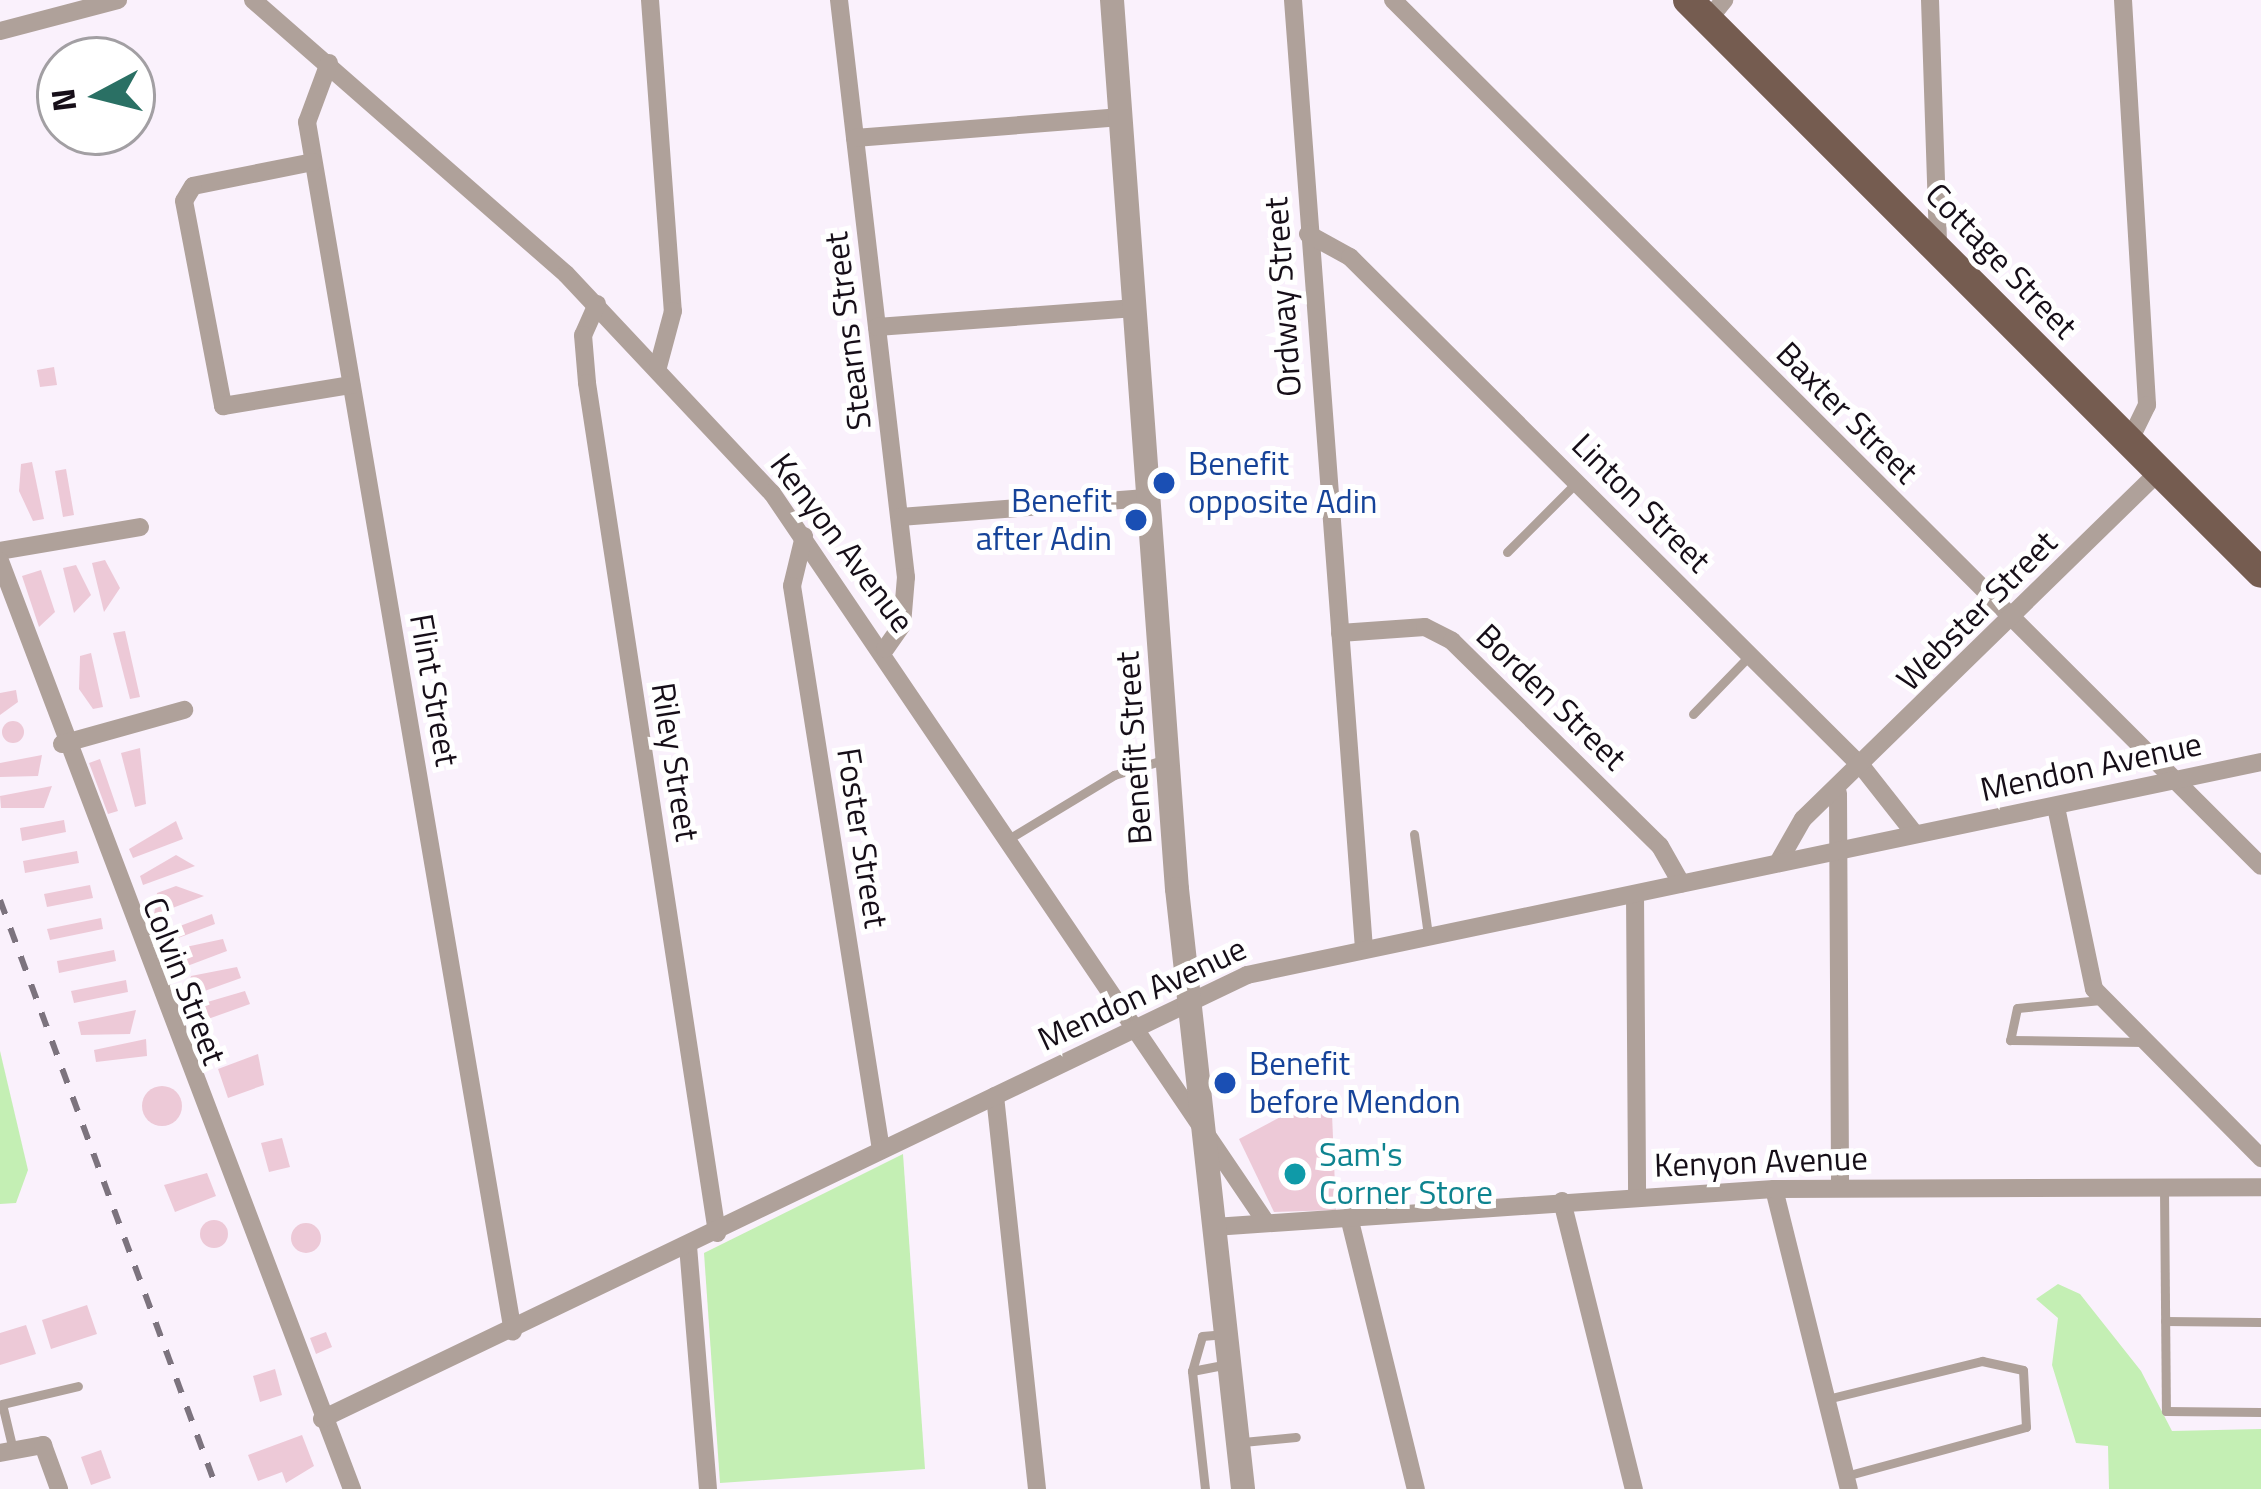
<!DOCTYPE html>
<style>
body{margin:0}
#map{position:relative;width:2261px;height:1489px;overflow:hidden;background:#faf1fc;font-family:"Titillium Web",sans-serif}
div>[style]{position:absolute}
.green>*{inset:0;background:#c4efb4}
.building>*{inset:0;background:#edc9d7}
.round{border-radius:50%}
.service>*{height:9px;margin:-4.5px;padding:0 4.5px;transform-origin:4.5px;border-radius:4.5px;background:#afa19a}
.minor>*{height:18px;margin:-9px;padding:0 9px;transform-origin:9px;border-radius:9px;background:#afa19a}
.tertiary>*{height:24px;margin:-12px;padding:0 12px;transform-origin:12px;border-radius:12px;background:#afa19a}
.primary>*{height:30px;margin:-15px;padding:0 15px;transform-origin:15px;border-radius:15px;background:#755c50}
.rail>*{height:6px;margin-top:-3px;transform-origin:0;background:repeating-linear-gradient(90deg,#7c737e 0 15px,transparent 0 30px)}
.dots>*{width:33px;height:33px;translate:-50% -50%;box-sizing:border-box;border:6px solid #fff;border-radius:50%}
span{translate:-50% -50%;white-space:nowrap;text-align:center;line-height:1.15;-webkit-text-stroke:10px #fff;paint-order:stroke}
.street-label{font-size:33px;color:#160e18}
.transit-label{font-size:33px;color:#164399}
.left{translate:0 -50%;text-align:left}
.right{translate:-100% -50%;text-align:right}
.culture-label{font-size:33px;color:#0d838f}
.north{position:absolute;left:36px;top:36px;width:120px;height:120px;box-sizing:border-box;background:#fff;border:3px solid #a29fa3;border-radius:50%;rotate:263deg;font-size:33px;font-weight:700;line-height:48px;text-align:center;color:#160e18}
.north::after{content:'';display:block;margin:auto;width:42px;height:54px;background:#2a7064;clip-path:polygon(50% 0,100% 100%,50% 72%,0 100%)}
</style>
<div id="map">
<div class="green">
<div style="clip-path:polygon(0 1051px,28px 1170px,16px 1203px,0 1204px)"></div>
<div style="clip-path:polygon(903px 1154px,925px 1469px,720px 1483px,704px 1253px)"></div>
<div style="clip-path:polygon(2058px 1284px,2080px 1294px,2141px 1371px,2172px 1431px,2261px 1429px,2261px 1489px,2109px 1489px,2108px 1446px,2076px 1443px,2052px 1365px,2058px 1318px,2036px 1299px)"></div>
</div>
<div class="building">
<div style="clip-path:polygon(54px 367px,57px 385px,40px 387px,37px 370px)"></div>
<div style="clip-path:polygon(32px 462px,44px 519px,33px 521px,19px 491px,21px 464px)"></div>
<div style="clip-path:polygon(66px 469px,74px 515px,63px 517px,55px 471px)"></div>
<div style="clip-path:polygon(105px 560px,120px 588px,104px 612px,92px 563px)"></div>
<div style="clip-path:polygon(76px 565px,91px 595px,74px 613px,63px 568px)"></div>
<div style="clip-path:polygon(41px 570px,55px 612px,39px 627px,22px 576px)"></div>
<div style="clip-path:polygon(125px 631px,140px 697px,130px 699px,113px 633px)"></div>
<div style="clip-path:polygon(91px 653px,103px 707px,93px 709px,79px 689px,80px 656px)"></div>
<div style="clip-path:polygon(16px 690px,18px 702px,0 715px,0 693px)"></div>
<div class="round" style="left:2px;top:721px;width:22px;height:22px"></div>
<div style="clip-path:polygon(140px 748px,146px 804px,135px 807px,121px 753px)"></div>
<div style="clip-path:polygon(42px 755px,38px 776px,0 777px,0 763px)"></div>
<div style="clip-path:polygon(100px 759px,118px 811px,108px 814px,89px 763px)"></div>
<div style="clip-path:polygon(52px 786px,44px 808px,1px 808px,0 796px)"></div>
<div style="clip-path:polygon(64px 820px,66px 832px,22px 841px,20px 828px)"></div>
<div style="clip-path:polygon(176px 821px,183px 839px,133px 858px,129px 849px)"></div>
<div style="clip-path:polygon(77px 851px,79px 863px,25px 873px,23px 861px)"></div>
<div style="clip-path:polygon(176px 855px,195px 866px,143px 885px,140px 876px)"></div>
<div style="clip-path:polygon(90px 885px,93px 898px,47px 907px,44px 894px)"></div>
<div style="clip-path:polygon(176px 886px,204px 896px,154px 915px,157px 893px)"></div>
<div style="clip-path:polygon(212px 914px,215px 924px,165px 943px,161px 933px)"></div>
<div style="clip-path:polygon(101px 918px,103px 929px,50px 940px,47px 929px)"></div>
<div style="clip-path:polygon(223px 939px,227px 951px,174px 971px,181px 948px)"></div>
<div style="clip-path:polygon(114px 950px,116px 961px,59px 973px,57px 961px)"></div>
<div style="clip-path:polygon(237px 967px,241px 978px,185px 998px,191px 976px)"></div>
<div style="clip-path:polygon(126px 980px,128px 992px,74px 1003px,71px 991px)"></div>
<div style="clip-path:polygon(245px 991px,250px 1004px,194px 1024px,204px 1003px)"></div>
<div style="clip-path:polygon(136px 1010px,130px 1034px,81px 1035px,78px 1022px)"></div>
<div style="clip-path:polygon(146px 1039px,147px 1056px,96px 1062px,94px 1050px)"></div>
<div style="clip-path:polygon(258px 1054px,264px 1085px,228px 1098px,218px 1069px)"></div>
<div class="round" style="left:142px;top:1086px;width:40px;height:40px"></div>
<div style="clip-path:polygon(1331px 1090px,1336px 1210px,1274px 1212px,1239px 1139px)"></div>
<div style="clip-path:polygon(282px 1138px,290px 1167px,269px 1172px,261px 1143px)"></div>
<div style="clip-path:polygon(207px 1173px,216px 1196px,175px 1212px,164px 1185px)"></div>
<div class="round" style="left:200px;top:1220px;width:28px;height:28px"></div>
<div class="round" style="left:291px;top:1223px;width:30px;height:30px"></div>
<div style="clip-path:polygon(87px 1305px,97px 1334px,51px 1349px,42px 1320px)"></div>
<div style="clip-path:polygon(26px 1325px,36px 1354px,0 1365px,0 1333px)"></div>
<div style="clip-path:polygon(326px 1332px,332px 1347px,316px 1354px,310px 1338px)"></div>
<div style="clip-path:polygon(275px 1369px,282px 1395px,260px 1402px,253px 1376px)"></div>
<div style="clip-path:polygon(302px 1435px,314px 1466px,286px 1483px,282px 1472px,258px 1481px,248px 1455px)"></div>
<div style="clip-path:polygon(101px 1450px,111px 1478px,91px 1485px,81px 1457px)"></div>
</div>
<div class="service">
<div style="left:1507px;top:552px;width:99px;rotate:-45deg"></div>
<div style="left:1693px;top:714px;width:82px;rotate:-46deg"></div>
<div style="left:1414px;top:834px;width:102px;rotate:82.1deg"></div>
<div style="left:1010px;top:838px;width:122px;rotate:-31.2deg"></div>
<div style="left:1114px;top:775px;width:51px;rotate:-17deg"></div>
<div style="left:2101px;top:1000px;width:84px;rotate:174.6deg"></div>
<div style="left:2017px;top:1008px;width:33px;rotate:102deg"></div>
<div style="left:2010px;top:1040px;width:133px;rotate:0.9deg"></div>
<div style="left:2164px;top:1189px;width:222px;rotate:89.5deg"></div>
<div style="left:2166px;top:1411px;width:95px;rotate:0.6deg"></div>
<div style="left:2165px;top:1321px;width:96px;rotate:0.6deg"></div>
<div style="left:1192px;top:1371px;width:36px;rotate:-74deg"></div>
<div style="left:1202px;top:1336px;width:24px;rotate:-5deg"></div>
<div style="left:1827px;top:1399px;width:160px;rotate:-13.8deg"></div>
<div style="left:1982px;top:1361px;width:42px;rotate:12.4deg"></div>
<div style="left:2023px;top:1370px;width:57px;rotate:87deg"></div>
<div style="left:2026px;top:1427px;width:187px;rotate:164.8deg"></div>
<div style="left:1243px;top:1442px;width:53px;rotate:-5.4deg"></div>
<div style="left:13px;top:1450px;width:47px;rotate:-103.4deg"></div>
<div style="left:2px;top:1404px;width:78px;rotate:-13.3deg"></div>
<div style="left:1205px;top:1489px;width:119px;rotate:-96.3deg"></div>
<div style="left:1192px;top:1371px;width:38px;rotate:-11deg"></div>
</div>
<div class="minor">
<div style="left:253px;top:0;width:416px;rotate:41.2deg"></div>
<div style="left:566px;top:274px;width:301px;rotate:46.8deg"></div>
<div style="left:772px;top:493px;width:879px;rotate:55.89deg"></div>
<div style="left:650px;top:0;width:312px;rotate:85.8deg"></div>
<div style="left:673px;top:311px;width:58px;rotate:105deg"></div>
<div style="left:839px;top:0;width:581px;rotate:83.38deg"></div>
<div style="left:906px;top:577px;width:48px;rotate:94.8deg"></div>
<div style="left:902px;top:625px;width:29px;rotate:125deg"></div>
<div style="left:1293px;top:0;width:951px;rotate:85.72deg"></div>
<div style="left:1393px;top:0;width:1226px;rotate:44.93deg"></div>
<div style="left:1930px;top:0;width:245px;rotate:88.1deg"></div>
<div style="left:2123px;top:0;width:406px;rotate:86.6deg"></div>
<div style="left:2147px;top:405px;width:43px;rotate:116deg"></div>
<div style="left:1708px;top:20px;width:26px;rotate:-51deg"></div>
<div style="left:0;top:31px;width:122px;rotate:-14.7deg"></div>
<div style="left:329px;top:63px;width:63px;rotate:110.4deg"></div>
<div style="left:307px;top:122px;width:1227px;rotate:80.34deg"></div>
<div style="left:855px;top:138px;width:267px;rotate:-4.5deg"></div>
<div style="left:313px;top:162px;width:122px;rotate:168.7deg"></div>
<div style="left:193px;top:186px;width:17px;rotate:121deg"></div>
<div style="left:184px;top:201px;width:209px;rotate:79.2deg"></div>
<div style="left:223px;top:406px;width:130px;rotate:-9.3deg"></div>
<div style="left:1308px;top:234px;width:48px;rotate:28.7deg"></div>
<div style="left:1350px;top:257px;width:724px;rotate:44.89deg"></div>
<div style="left:1863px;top:768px;width:84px;rotate:51.8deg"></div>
<div style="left:597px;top:304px;width:34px;rotate:114deg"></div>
<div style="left:583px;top:335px;width:48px;rotate:85.2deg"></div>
<div style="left:587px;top:383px;width:860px;rotate:81.3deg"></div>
<div style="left:877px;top:327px;width:259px;rotate:-4.2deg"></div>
<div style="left:900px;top:517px;width:250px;rotate:-4.4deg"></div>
<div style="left:804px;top:536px;width:51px;rotate:103.5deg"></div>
<div style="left:792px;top:586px;width:571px;rotate:81.03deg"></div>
<div style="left:0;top:551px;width:142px;rotate:-9.7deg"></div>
<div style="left:0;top:561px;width:993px;rotate:69.23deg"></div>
<div style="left:1340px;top:633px;width:85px;rotate:-4deg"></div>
<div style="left:1425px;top:627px;width:30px;rotate:27deg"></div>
<div style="left:1452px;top:641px;width:292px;rotate:44.6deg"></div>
<div style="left:1660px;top:846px;width:43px;rotate:60.4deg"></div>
<div style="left:62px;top:744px;width:127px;rotate:-15.6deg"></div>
<div style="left:1838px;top:793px;width:393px;rotate:89.7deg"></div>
<div style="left:2056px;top:807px;width:186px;rotate:78.2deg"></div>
<div style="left:2094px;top:989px;width:238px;rotate:45.3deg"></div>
<div style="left:1779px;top:861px;width:48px;rotate:-60.3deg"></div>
<div style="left:1803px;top:819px;width:496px;rotate:-44.3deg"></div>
<div style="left:1635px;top:894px;width:303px;rotate:89.6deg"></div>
<div style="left:995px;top:1096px;width:395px;rotate:83.9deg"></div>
<div style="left:1774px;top:1189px;width:309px;rotate:76deg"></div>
<div style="left:1562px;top:1201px;width:297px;rotate:76deg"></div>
<div style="left:1349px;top:1217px;width:280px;rotate:76.2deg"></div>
<div style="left:1214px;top:1227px;width:561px;rotate:-3.88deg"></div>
<div style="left:1774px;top:1189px;width:487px;rotate:-0.2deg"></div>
<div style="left:688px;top:1246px;width:244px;rotate:85.3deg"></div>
<div style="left:322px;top:1419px;width:1026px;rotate:-25.64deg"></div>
<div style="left:1247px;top:975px;width:1036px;rotate:-11.86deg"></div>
<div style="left:0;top:1453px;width:44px;rotate:-10.5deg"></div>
<div style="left:43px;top:1445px;width:47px;rotate:70deg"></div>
</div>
<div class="tertiary">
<div style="left:1112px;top:0;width:891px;rotate:85.82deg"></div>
<div style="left:1177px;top:889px;width:604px;rotate:83.72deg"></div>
</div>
<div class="primary">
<div style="left:1688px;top:0;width:810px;rotate:45deg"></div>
</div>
<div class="rail">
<div style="left:0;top:900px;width:628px;rotate:69.78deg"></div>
</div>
<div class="dots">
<div style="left:1164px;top:483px;background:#1a4fb4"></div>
<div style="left:1136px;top:520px;background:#1a4fb4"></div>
<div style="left:1225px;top:1083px;background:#1a4fb4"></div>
<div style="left:1295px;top:1174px;background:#0f9aa8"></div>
</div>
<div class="street-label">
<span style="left:2001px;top:261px;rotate:46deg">Cottage Street</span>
<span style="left:1283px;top:297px;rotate:-94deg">Ordway Street</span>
<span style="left:848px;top:331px;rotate:-97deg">Stearns Street</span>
<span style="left:1847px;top:413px;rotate:45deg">Baxter Street</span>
<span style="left:1641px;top:503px;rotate:45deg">Linton Street</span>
<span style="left:842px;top:543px;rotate:53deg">Kenyon Avenue</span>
<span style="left:1977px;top:611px;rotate:-45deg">Webster Street</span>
<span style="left:434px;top:690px;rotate:80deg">Flint Street</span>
<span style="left:1551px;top:697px;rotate:44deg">Borden Street</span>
<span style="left:1134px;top:748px;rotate:-94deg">Benefit Street</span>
<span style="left:675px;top:762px;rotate:81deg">Riley Street</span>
<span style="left:2091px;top:767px;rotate:-12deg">Mendon Avenue</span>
<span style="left:862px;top:838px;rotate:81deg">Foster Street</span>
<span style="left:184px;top:981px;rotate:69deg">Colvin Street</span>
<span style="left:1142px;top:994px;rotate:-25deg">Mendon Avenue</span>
<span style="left:1761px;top:1162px;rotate:-2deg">Kenyon Avenue</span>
</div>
<div class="transit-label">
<span class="left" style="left:1188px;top:483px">Benefit<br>opposite Adin</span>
<span class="right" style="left:1112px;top:520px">Benefit<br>after Adin</span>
<span class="left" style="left:1249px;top:1083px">Benefit<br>before Mendon</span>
</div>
<div class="culture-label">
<span class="left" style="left:1319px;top:1174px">Sam's<br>Corner Store</span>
</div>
<div class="north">N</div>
</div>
